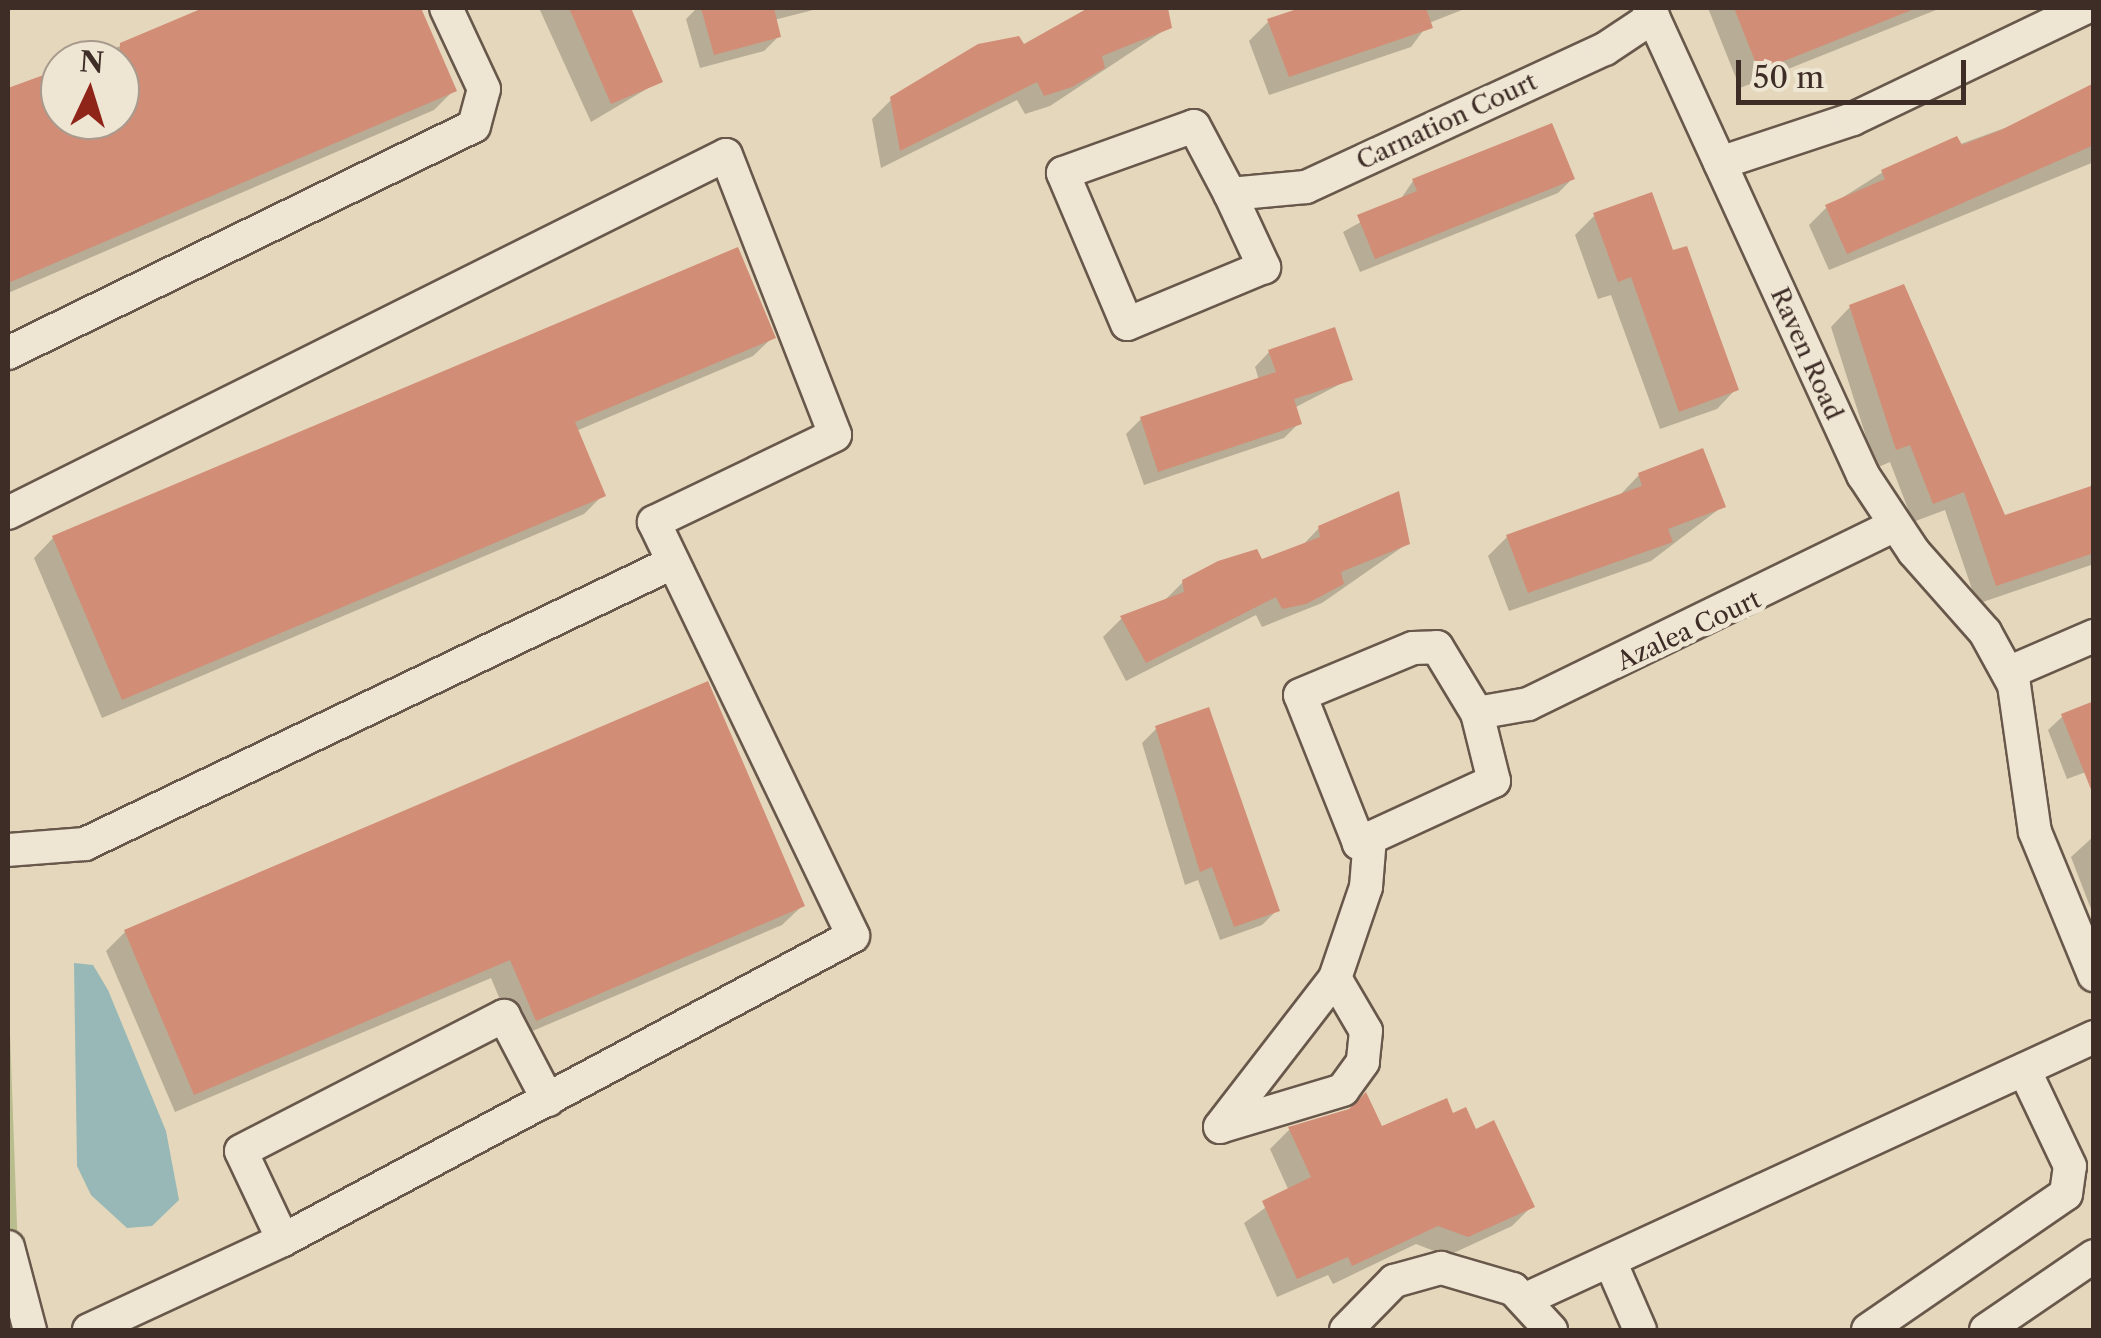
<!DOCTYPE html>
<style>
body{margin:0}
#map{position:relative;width:2101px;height:1338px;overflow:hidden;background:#e5d7bb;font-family:"Libre Caslon Text",serif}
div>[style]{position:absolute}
.green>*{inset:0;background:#b9bd8d}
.water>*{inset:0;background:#97b8b6}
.shadow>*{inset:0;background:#0003}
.building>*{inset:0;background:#d28d77}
.roads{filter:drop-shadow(2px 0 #68584b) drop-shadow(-2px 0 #68584b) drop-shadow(0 2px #68584b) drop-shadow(0 -2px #68584b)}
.minor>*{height:32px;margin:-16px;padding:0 16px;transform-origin:16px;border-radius:16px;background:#eee5d3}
span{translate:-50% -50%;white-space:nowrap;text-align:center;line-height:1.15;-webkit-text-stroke:10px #eee5d3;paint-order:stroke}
.street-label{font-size:25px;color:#3e2d26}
.frame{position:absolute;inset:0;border:10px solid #3e2d26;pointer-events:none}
.north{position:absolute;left:40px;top:40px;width:100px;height:100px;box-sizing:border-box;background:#eee5d3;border:2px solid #a89b8e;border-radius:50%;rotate:4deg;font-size:28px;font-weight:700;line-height:40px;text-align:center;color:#3e2d26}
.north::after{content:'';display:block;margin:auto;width:35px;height:45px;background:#8f2418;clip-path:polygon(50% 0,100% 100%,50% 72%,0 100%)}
.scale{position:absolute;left:1736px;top:60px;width:230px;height:45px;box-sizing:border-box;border:5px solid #3e2d26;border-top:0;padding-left:12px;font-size:30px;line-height:35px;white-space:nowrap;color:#3e2d26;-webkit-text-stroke:8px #eee5d3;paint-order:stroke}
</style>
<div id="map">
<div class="green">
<div style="clip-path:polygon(8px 978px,19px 1280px,34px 1330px,8px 1330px)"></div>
</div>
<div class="water">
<div style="clip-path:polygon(74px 963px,93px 965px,108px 990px,166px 1131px,179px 1200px,152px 1226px,127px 1228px,91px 1195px,77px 1166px)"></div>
</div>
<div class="shadow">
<div style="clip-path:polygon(210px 8px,418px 8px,454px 90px,434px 110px,8px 293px,8px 94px,60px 72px,60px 120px,120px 120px,120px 60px,87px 60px)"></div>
<div style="clip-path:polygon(539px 8px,628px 8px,660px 81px,591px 122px)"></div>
<div style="clip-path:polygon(697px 8px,821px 8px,774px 20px,779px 36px,764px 51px,700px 68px,686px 19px)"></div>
<div style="clip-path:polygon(1093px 8px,1165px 8px,1169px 27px,1050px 106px,1025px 114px,1017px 100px,881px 168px,872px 119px,892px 99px,1022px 47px)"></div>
<div style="clip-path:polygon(1307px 8px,1467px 8px,1429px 23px,1411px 47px,1269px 95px,1249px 41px,1269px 21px)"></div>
<div style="clip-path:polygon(1708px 8px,1941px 8px,1740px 88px)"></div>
<div style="clip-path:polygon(2094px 85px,2094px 162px,1829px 270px,1809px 225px,1826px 208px,1883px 172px,2044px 114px)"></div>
<div style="clip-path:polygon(1572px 179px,1558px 193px,1360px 272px,1343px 232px,1400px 200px,1413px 181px)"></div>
<div style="clip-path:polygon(1594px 216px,1672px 254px,1736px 389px,1717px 409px,1660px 429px,1611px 295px,1598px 299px,1575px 235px)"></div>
<div style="clip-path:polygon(1850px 307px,2004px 519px,2089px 489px,2094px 479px,2094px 564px,1977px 604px,1945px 510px,1913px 522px,1890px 462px,1876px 468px,1831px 327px)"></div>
<div style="clip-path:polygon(773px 337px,753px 356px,576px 431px,603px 495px,584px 514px,102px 718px,34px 558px,53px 538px)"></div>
<div style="clip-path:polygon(1269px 352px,1350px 379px,1294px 408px,1299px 423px,1284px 438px,1144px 485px,1126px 434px,1141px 419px,1259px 380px,1255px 367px)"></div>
<div style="clip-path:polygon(1639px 475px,1723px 506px,1651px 561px,1509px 611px,1488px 556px,1507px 537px,1620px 495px)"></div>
<div style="clip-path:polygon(1319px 528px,1408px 543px,1322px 603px,1262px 627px,1256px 615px,1126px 681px,1103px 637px,1122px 618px,1163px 602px,1183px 582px,1300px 548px)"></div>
<div style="clip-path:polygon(2063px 716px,2094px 769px,2067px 779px,2048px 730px)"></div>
<div style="clip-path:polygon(1156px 729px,1277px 910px,1262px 925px,1220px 940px,1198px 880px,1185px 885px,1142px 743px)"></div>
<div style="clip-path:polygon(2094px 836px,2094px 917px,2071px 857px)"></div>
<div style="clip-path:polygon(802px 906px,782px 925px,516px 1038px,491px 978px,175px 1112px,106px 951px,125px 932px)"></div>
<div style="clip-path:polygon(1350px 1111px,1381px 1129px,1452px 1117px,1532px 1206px,1512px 1226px,1447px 1256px,1416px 1244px,1333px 1284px,1328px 1275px,1277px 1297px,1244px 1223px,1289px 1191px,1270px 1149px,1289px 1130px)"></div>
</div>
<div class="building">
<div style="clip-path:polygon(203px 8px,421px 8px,457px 91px,8px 283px,8px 88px,60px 69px,60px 120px,120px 120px,120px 43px)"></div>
<div style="clip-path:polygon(569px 8px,631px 8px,663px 82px,611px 104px)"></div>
<div style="clip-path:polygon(701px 8px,774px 8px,781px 37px,714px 55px)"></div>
<div style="clip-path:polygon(1088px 8px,1168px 8px,1172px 28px,1102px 56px,1105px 68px,1072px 87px,1044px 96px,1037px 82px,900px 151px,890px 97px,978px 44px,1019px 36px,1024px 44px)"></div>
<div style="clip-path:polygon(1300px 8px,1426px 8px,1433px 28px,1289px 77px,1267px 19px)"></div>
<div style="clip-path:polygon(1734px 8px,1914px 8px,1914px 9px,1759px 71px)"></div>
<div style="clip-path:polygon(2094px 83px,2094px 145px,1847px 254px,1825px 205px,1885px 179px,1881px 170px,1957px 136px,1962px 145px,2001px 130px)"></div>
<div style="clip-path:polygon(1552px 123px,1575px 179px,1375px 259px,1357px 215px,1417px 191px,1412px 179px)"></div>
<div style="clip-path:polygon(1652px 192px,1673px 250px,1687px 246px,1739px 390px,1679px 412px,1631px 277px,1618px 282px,1593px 213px)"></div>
<div style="clip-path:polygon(738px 247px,776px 338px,575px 422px,606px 496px,122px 700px,52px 536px)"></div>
<div style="clip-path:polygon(1904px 284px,2005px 515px,2094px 485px,2094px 553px,1996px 586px,1964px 492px,1933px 504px,1910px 445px,1896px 450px,1849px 305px)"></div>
<div style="clip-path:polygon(1335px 327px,1353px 380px,1294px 399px,1302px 424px,1158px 472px,1140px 417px,1276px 372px,1268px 350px)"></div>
<div style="clip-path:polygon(1703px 448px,1726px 507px,1668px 529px,1673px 542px,1528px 593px,1506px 535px,1642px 486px,1638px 473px)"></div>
<div style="clip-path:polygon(1399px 491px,1410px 544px,1341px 572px,1344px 584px,1306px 604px,1282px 609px,1276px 597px,1146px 663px,1120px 616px,1184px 592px,1182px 580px,1218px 561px,1257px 549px,1262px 559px,1320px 537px,1318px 526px)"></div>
<div style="clip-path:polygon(708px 681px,805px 906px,536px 1021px,510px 960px,194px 1095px,124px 930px)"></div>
<div style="clip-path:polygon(2094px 701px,2094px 792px,2092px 792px,2061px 714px)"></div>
<div style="clip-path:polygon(1209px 707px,1280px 911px,1234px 927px,1212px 867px,1200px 872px,1155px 726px)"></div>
<div style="clip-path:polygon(1366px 1092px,1382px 1126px,1447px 1098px,1453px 1113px,1466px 1107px,1476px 1129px,1494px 1120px,1535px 1207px,1468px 1237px,1438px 1226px,1352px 1266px,1348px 1257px,1297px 1279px,1262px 1201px,1311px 1177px,1288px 1127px,1349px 1109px)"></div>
</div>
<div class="roads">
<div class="minor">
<div style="left:1649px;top:8px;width:514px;rotate:65.38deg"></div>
<div style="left:1863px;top:475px;width:92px;rotate:56.5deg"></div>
<div style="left:1914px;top:552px;width:107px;rotate:48.4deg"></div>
<div style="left:1985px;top:632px;width:60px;rotate:61.3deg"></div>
<div style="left:2014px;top:685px;width:148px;rotate:81.9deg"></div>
<div style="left:2035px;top:832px;width:155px;rotate:67.6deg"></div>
<div style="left:1720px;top:163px;width:140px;rotate:-18.3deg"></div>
<div style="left:1853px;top:119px;width:257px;rotate:-25.6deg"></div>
<div style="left:1230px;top:194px;width:81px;rotate:65deg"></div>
<div style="left:1264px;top:267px;width:148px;rotate:157.4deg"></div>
<div style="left:1127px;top:324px;width:164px;rotate:-113deg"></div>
<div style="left:1063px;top:173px;width:139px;rotate:-19.7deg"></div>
<div style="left:1194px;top:126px;width:77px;rotate:62.1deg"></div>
<div style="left:1230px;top:194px;width:76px;rotate:-5.3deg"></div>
<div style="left:1306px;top:187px;width:329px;rotate:-24.8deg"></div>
<div style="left:1605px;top:49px;width:58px;rotate:-33.7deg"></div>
<div style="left:8px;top:353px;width:518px;rotate:-25.97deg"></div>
<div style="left:474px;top:126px;width:38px;rotate:-75deg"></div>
<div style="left:484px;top:89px;width:89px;rotate:-115.1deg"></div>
<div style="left:8px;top:513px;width:802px;rotate:-26.5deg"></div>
<div style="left:726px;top:155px;width:300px;rotate:68.7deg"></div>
<div style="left:835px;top:435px;width:201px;rotate:154.3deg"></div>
<div style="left:654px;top:522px;width:459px;rotate:64.3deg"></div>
<div style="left:853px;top:936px;width:646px;rotate:151.93deg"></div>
<div style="left:283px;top:1240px;width:214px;rotate:155.1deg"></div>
<div style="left:2008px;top:673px;width:94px;rotate:-23.3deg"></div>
<div style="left:1477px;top:713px;width:70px;rotate:76deg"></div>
<div style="left:1494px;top:781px;width:149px;rotate:155.3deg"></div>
<div style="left:1359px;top:843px;width:159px;rotate:-111.7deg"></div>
<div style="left:1300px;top:695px;width:122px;rotate:-22.6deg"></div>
<div style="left:1413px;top:648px;width:24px;rotate:-2deg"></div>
<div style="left:1437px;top:647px;width:77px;rotate:58.8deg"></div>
<div style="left:1477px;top:713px;width:52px;rotate:-10deg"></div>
<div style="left:1528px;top:704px;width:406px;rotate:-26deg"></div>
<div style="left:8px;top:850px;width:77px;rotate:-4.5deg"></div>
<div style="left:85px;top:844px;width:651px;rotate:-25.58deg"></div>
<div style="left:1335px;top:978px;width:61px;rotate:59.7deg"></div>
<div style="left:1366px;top:1031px;width:31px;rotate:96deg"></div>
<div style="left:1363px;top:1062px;width:34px;rotate:126deg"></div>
<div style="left:1343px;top:1090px;width:128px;rotate:163.3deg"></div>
<div style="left:1220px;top:1127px;width:188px;rotate:-52.3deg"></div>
<div style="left:1335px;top:978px;width:96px;rotate:-71.2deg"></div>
<div style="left:1366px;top:887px;width:50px;rotate:-85.4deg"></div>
<div style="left:283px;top:1240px;width:98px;rotate:-115.3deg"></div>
<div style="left:241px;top:1151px;width:296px;rotate:-27.2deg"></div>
<div style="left:504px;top:1016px;width:95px;rotate:62.4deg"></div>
<div style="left:8px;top:1247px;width:86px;rotate:75.2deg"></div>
<div style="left:1610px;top:1261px;width:75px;rotate:66.5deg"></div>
<div style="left:1526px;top:1299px;width:626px;rotate:-24.76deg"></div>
<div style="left:1346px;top:1330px;width:69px;rotate:-45.6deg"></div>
<div style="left:1394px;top:1281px;width:49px;rotate:-15.5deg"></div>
<div style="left:1441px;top:1268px;width:75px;rotate:16.3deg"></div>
<div style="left:1513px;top:1289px;width:56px;rotate:47.2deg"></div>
<div style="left:1868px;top:1330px;width:240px;rotate:-34.5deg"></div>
<div style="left:2066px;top:1194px;width:28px;rotate:-82deg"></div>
<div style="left:2070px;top:1166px;width:107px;rotate:-115.4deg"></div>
<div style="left:1986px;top:1330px;width:131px;rotate:-34.4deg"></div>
</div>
</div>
<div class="street-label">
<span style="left:1447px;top:122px;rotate:-25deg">Carnation Court</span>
<span style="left:1806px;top:354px;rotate:66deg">Raven Road</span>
<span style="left:1689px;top:631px;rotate:-25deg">Azalea Court</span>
</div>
<div class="frame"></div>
<div class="north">N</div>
<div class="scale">50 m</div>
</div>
